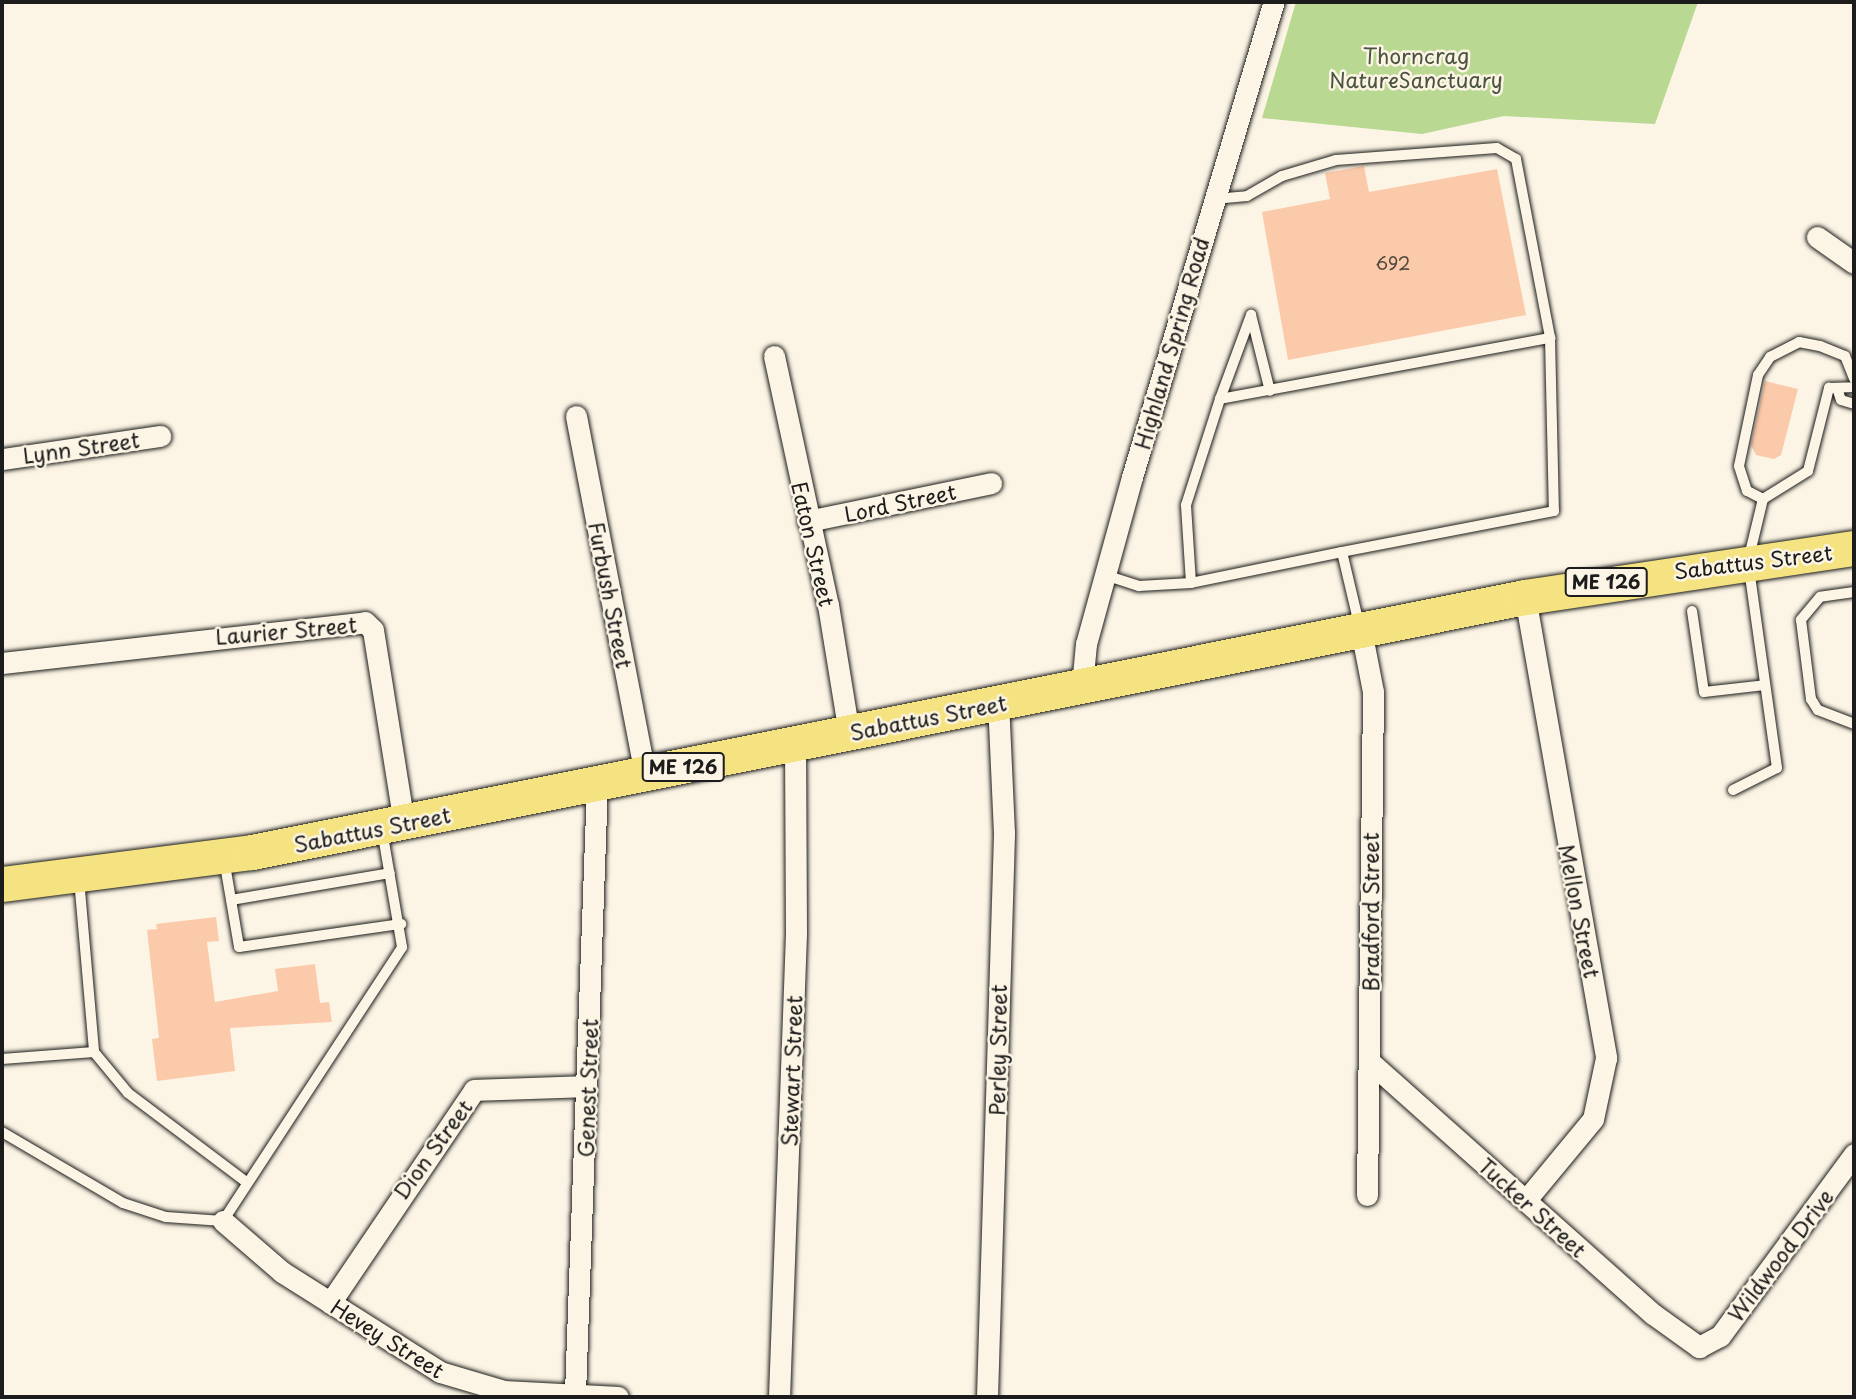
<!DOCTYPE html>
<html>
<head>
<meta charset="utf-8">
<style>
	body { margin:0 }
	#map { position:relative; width:1856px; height:1399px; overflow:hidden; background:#fcf5e5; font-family:"Playpen Sans",sans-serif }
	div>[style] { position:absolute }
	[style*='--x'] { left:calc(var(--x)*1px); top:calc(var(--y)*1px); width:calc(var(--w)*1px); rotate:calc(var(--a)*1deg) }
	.green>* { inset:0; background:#b9d891 }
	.building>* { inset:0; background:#fbcaaa }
	.roads { filter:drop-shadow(0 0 2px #1c1c1c) drop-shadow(0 0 2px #1c1c1c) }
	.lane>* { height:10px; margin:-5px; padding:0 5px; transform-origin:5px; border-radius:5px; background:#fcf5e5 }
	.street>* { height:21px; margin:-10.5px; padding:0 10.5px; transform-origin:10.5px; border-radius:10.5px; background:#fcf5e5 }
	.primary>* { height:35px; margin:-17.5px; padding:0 17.5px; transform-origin:17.5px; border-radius:17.5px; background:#f5e382 }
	span { translate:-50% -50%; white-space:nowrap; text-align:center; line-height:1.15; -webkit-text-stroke:5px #fcf5e5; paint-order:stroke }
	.number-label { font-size:18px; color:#544840 }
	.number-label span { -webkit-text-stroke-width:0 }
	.shield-label span { padding:2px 5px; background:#fcf5e5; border:2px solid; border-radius:5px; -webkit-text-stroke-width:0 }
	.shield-label { font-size:19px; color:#1c1c1c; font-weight:700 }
	.park-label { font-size:21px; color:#4b543f }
	.street-label { font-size:21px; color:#1c1c1c }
	.frame { position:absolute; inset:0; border:4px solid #1c1c1c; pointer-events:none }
</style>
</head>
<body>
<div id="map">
	<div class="green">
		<i style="clip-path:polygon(1296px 2px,1698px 2px,1655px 124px,1504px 116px,1422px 134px,1262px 118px)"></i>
	</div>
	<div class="building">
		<i style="clip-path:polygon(1364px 166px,1369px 192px,1497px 169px,1526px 315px,1288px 360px,1262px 212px,1330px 199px,1325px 173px)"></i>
		<i style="clip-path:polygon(1765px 381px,1798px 389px,1781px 455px,1774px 459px,1756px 455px,1751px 445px)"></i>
		<i style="clip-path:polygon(216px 917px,219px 941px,207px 942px,215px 1002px,278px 991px,275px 969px,315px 964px,320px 1003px,329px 1002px,332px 1022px,230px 1028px,235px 1071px,157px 1081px,152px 1039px,159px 1038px,147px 930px,157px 929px,156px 924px)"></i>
	</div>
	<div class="roads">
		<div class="lane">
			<i style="--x:1214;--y:199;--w:33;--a:-5"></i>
			<i style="--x:1247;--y:196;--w:40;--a:-29.7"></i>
			<i style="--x:1282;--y:176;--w:56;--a:-16.5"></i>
			<i style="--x:1336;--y:160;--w:161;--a:-4.3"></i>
			<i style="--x:1497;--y:148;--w:22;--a:30"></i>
			<i style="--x:1516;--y:159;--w:182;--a:79.2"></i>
			<i style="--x:1838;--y:391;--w:9;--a:72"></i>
			<i style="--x:1841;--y:400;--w:14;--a:17"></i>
			<i style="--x:1220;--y:399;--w:90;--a:-69.7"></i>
			<i style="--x:1251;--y:315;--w:78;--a:76"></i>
			<i style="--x:1763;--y:499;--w:18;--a:-153"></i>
			<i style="--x:1747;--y:491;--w:26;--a:-108"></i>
			<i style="--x:1739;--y:466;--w:93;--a:-78.2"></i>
			<i style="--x:1758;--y:375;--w:22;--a:-56"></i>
			<i style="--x:1770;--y:357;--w:33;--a:-27"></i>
			<i style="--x:1799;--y:342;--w:21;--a:11"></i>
			<i style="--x:1820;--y:346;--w:27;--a:22"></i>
			<i style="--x:1845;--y:356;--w:24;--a:68"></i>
			<i style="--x:1342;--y:552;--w:154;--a:168.4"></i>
			<i style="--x:1191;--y:583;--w:78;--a:-93.7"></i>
			<i style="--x:1186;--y:505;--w:111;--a:-72.2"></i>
			<i style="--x:1220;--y:399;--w:336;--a:-10.5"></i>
			<i style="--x:1550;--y:338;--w:173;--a:88.7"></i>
			<i style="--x:1554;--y:511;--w:216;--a:169.1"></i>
			<i style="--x:1342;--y:552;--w:74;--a:76.7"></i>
			<i style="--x:1105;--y:575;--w:36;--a:18"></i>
			<i style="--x:1139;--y:586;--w:52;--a:-3.3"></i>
			<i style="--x:1854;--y:592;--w:34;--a:172"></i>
			<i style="--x:1820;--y:597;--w:30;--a:130"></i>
			<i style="--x:1801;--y:620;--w:80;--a:82.8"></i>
			<i style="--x:1811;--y:699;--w:13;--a:58"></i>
			<i style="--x:1818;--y:710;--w:39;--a:21"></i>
			<i style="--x:1692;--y:611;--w:82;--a:81.6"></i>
			<i style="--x:1704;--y:692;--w:61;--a:-6.5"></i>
			<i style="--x:1733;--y:790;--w:49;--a:-26.6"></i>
			<i style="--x:1777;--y:768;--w:209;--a:-98"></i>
			<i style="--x:1748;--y:561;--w:64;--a:-76.4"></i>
			<i style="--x:1763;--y:499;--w:53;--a:-31.9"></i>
			<i style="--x:1808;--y:471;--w:86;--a:-75.8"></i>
			<i style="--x:1829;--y:388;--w:25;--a:-2"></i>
			<i style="--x:224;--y:859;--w:89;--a:80.3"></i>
			<i style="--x:239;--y:947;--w:164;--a:-8.1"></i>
			<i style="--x:79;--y:879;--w:174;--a:85"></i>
			<i style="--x:94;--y:1052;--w:53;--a:50.3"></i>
			<i style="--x:128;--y:1093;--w:148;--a:37"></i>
			<i style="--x:231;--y:900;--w:161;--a:-9.6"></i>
			<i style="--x:2;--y:1059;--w:92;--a:-4.4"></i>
			<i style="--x:2;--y:1132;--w:140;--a:30.4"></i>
			<i style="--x:123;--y:1203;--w:45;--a:18"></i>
			<i style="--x:166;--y:1217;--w:57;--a:4"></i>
			<i style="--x:223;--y:1221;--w:327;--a:-56.8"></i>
			<i style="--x:402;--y:947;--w:119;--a:-99.7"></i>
		</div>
		<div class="street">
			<i style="--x:1817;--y:237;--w:45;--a:35.1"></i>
			<i style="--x:774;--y:356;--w:255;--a:77.8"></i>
			<i style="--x:828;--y:605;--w:130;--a:80.7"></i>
			<i style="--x:576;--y:416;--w:365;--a:79.1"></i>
			<i style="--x:2;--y:459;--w:160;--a:-8.3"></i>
			<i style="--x:808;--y:521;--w:187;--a:-11.7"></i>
			<i style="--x:1525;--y:597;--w:468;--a:80"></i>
			<i style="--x:1606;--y:1058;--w:62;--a:102"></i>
			<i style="--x:1593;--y:1119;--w:105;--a:129.6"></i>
			<i style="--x:1361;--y:630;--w:63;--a:79"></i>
			<i style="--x:1373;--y:692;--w:503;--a:90.68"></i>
			<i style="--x:2;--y:663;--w:365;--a:-6.4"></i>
			<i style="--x:365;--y:622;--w:11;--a:45"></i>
			<i style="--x:373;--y:630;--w:195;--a:80.9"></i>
			<i style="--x:1082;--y:686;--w:42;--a:-84.6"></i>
			<i style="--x:1086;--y:644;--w:173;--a:-74.6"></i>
			<i style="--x:1132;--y:477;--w:496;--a:-73.4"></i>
			<i style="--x:1370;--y:1062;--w:379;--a:41.7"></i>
			<i style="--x:1653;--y:1314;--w:57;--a:35.7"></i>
			<i style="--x:1699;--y:1347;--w:24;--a:-28"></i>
			<i style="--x:1720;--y:1336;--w:226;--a:-53.6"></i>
			<i style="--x:223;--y:1221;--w:78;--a:40.8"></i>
			<i style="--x:282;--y:1272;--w:187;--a:32.3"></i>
			<i style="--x:440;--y:1372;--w:67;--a:16.5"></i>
			<i style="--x:504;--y:1391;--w:114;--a:3"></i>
			<i style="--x:330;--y:1303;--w:257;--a:-55.9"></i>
			<i style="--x:474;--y:1090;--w:112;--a:-2"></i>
			<i style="--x:575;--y:1393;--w:609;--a:-87.93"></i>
			<i style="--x:779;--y:1397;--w:464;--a:-87.9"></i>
			<i style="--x:796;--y:933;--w:189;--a:-90.3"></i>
			<i style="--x:987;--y:1397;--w:564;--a:-88.27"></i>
			<i style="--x:1004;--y:833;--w:130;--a:-92.6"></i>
		</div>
		<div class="primary">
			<i style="--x:2;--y:884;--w:252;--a:-7.3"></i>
			<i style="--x:252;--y:852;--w:1298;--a:-11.33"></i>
			<i style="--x:1525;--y:597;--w:333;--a:-8.5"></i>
		</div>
	</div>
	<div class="number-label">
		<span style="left:1393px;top:263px">692</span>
	</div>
	<div class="shield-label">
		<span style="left:1606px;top:582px">ME 126</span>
		<span style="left:683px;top:767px">ME 126</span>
	</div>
	<div class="park-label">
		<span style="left:1416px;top:67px">Thorncrag<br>NatureSanctuary</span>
	</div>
	<div class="street-label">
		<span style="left:1171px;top:343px;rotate:-74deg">Highland Spring Road</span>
		<span style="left:81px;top:447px;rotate:-8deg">Lynn Street</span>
		<span style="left:900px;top:502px;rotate:-12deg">Lord Street</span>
		<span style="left:814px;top:544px;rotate:77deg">Eaton Street</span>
		<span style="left:1753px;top:561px;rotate:-7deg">Sabattus Street</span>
		<span style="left:611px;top:595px;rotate:79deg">Furbush Street</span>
		<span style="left:286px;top:630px;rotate:-5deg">Laurier Street</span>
		<span style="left:928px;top:717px;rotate:-11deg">Sabattus Street</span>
		<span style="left:372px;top:829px;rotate:-11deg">Sabattus Street</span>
		<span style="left:1580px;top:911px;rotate:79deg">Mellon Street</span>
		<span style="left:1370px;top:912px;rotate:-90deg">Bradford Street</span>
		<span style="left:997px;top:1050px;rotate:-89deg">Perley Street</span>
		<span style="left:791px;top:1071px;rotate:-88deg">Stewart Street</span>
		<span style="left:587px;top:1088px;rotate:-88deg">Genest Street</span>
		<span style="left:432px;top:1149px;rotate:-54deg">Dion Street</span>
		<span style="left:1533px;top:1207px;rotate:42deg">Tucker Street</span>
		<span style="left:1780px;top:1255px;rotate:-53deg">Wildwood Drive</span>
		<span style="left:388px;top:1338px;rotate:32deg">Hevey Street</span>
	</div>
	<div class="frame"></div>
</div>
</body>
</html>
